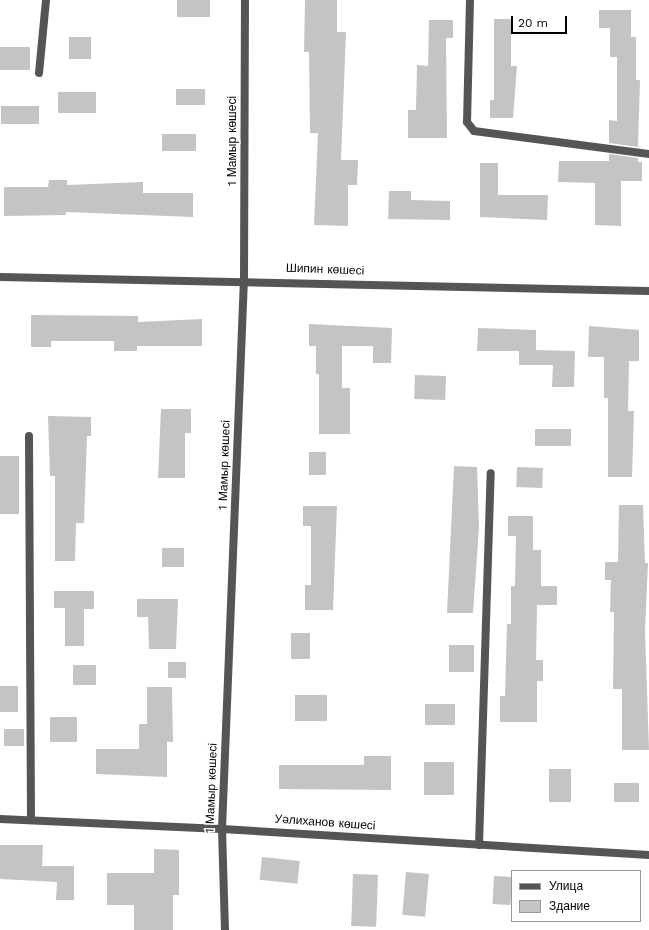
<!DOCTYPE html>
<html>
<head>
<meta charset="utf-8">
<style>
	body { margin:0 }
	#map { position:relative; width:649px; height:930px; overflow:hidden; background:#fff; font-family:"Work Sans",sans-serif }
	div>[style] { position:absolute }
	[style*='--x'] { left:calc(var(--x)*1px); top:calc(var(--y)*1px); width:calc(var(--w)*1px); rotate:calc(var(--a)*1deg) }
	.building>* { inset:0; background:#c4c4c4; transform-origin:0 0 }
	.service>* { height:8px; margin:-4px; padding:0 4px; transform-origin:4px; border-radius:4px; background:#555 }
	.minor>* { height:8px; margin:-4px; padding:0 4px; transform-origin:4px; border-radius:4px; background:#555 }
	span { translate:-50% -50%; white-space:nowrap; text-align:center; line-height:1.15; -webkit-text-stroke:3px #fff; paint-order:stroke }
	.street-label { font-size:12px; color:#000 }
	.legend { position:absolute; left:511px; top:870px; width:130px; height:52px; box-sizing:border-box; background:#fff; border:1px solid #999; margin:0; padding:5px 7px; list-style:none; font-size:12px; color:#000 }
	.legend li { display:flex; align-items:center; gap:8px; height:20px }
	.legend b { width:20px; border:1px solid #999 }
	.scale { position:absolute; left:511px; top:16px; width:56px; height:18px; box-sizing:border-box; border:2px solid #000; border-top:0; padding-left:5px; font-size:12px; line-height:14px; white-space:nowrap; color:#000; -webkit-text-stroke:3px #fff; paint-order:stroke }
</style>
</head>
<body>
<div id="map">
	<div class="building">
		<i style="left:177px;top:0;width:33px;height:17px"></i>
		<i style="clip-path:polygon(305px 0,337px 0,337px 32px,346px 32px,341px 160px,358px 160px,357px 185px,348px 185px,348px 226px,314px 225px,318px 133px,310px 133px,309px 52px,304px 52px)"></i>
		<i style="clip-path:polygon(599px 10px,631px 10px,631px 37px,636px 37px,636px 80px,640px 80px,638px 147px,609px 143px,609px 120px,617px 121px,617px 57px,610px 57px,610px 28px,599px 28px)"></i>
		<i style="clip-path:polygon(494px 19px,511px 19px,511px 66px,517px 66px,513px 118px,490px 118px,490px 100px,494px 100px)"></i>
		<i style="clip-path:polygon(429px 20px,453px 20px,453px 38px,446px 38px,447px 138px,408px 138px,408px 110px,416px 110px,417px 65px,428px 66px)"></i>
		<i style="left:69px;top:37px;width:22px;height:22px"></i>
		<i style="left:0;top:47px;width:30px;height:23px"></i>
		<i style="left:176px;top:89px;width:29px;height:16px"></i>
		<i style="left:58px;top:92px;width:38px;height:21px"></i>
		<i style="left:1px;top:106px;width:38px;height:18px"></i>
		<i style="left:162px;top:134px;width:34px;height:17px"></i>
		<i style="clip-path:polygon(609px 154px,638px 158px,638px 162px,642px 162px,642px 181px,621px 181px,621px 226px,595px 225px,595px 183px,558px 182px,559px 161px,609px 161px)"></i>
		<i style="clip-path:polygon(480px 163px,498px 163px,498px 195px,548px 195px,547px 220px,480px 217px)"></i>
		<i style="clip-path:polygon(49px 180px,67px 180px,67px 185px,143px 182px,143px 193px,193px 193px,193px 217px,66px 212px,66px 215px,4px 216px,4px 187px,48px 187px)"></i>
		<i style="clip-path:polygon(389px 191px,411px 191px,411px 200px,450px 201px,450px 220px,388px 219px)"></i>
		<i style="clip-path:polygon(31px 315px,138px 316px,138px 322px,202px 319px,202px 346px,137px 346px,137px 351px,114px 351px,114px 341px,51px 341px,51px 347px,31px 347px)"></i>
		<i style="clip-path:polygon(309px 324px,392px 328px,391px 363px,373px 363px,373px 346px,342px 346px,342px 388px,350px 388px,350px 434px,319px 434px,319px 374px,316px 374px,316px 346px,309px 346px)"></i>
		<i style="clip-path:polygon(589px 326px,639px 330px,639px 361px,629px 361px,628px 411px,634px 411px,632px 477px,608px 477px,608px 398px,604px 398px,604px 357px,588px 357px)"></i>
		<i style="clip-path:polygon(478px 328px,536px 330px,536px 350px,575px 351px,574px 387px,552px 387px,553px 365px,519px 365px,519px 351px,477px 351px)"></i>
		<i style="left:415px;top:375px;width:31px;height:24px;rotate:2deg"></i>
		<i style="clip-path:polygon(161px 409px,191px 409px,191px 433px,185px 433px,185px 478px,158px 478px)"></i>
		<i style="clip-path:polygon(48px 416px,91px 417px,91px 436px,87px 436px,84px 523px,76px 523px,75px 561px,55px 561px,55px 476px,50px 476px)"></i>
		<i style="left:535px;top:429px;width:36px;height:17px"></i>
		<i style="left:309px;top:452px;width:17px;height:23px"></i>
		<i style="left:0;top:456px;width:19px;height:58px"></i>
		<i style="clip-path:polygon(454px 466px,477px 467px,479px 527px,473px 613px,447px 613px)"></i>
		<i style="left:517px;top:467px;width:26px;height:20px;rotate:2deg"></i>
		<i style="clip-path:polygon(619px 505px,643px 505px,645px 563px,648px 563px,645px 630px,649px 750px,622px 750px,622px 689px,613px 689px,614px 612px,610px 612px,611px 580px,605px 580px,605px 562px,618px 562px)"></i>
		<i style="clip-path:polygon(303px 506px,337px 506px,333px 610px,305px 610px,305px 585px,311px 585px,311px 526px,303px 526px)"></i>
		<i style="clip-path:polygon(508px 516px,533px 516px,533px 550px,541px 550px,541px 586px,557px 586px,557px 605px,537px 605px,536px 660px,543px 660px,543px 681px,537px 681px,537px 722px,500px 722px,500px 696px,505px 696px,507px 624px,511px 624px,511px 586px,515px 586px,516px 536px,508px 536px)"></i>
		<i style="left:162px;top:548px;width:22px;height:19px"></i>
		<i style="clip-path:polygon(54px 591px,94px 591px,94px 609px,84px 609px,84px 646px,65px 646px,65px 608px,54px 608px)"></i>
		<i style="clip-path:polygon(137px 599px,178px 599px,176px 649px,149px 649px,148px 617px,137px 617px)"></i>
		<i style="left:291px;top:633px;width:19px;height:26px"></i>
		<i style="left:449px;top:645px;width:25px;height:27px"></i>
		<i style="left:168px;top:662px;width:18px;height:16px"></i>
		<i style="left:73px;top:665px;width:23px;height:20px"></i>
		<i style="left:0;top:686px;width:18px;height:26px"></i>
		<i style="clip-path:polygon(147px 687px,172px 687px,173px 742px,167px 742px,167px 777px,96px 774px,96px 749px,139px 749px,139px 724px,147px 724px)"></i>
		<i style="left:295px;top:695px;width:32px;height:26px"></i>
		<i style="left:425px;top:704px;width:30px;height:21px"></i>
		<i style="left:50px;top:717px;width:27px;height:25px"></i>
		<i style="left:4px;top:729px;width:20px;height:17px"></i>
		<i style="clip-path:polygon(364px 756px,391px 756px,391px 790px,279px 789px,279px 765px,364px 765px)"></i>
		<i style="left:424px;top:762px;width:30px;height:33px"></i>
		<i style="left:549px;top:769px;width:22px;height:33px"></i>
		<i style="left:614px;top:783px;width:25px;height:19px"></i>
		<i style="clip-path:polygon(0 845px,43px 845px,42px 866px,74px 866px,74px 900px,56px 900px,57px 882px,0 879px)"></i>
		<i style="clip-path:polygon(154px 849px,179px 850px,179px 895px,173px 895px,173px 930px,134px 930px,134px 905px,107px 905px,107px 873px,154px 873px)"></i>
		<i style="left:262px;top:857px;width:38px;height:23px;rotate:6deg"></i>
		<i style="left:406px;top:872px;width:23px;height:43px;rotate:5deg"></i>
		<i style="left:353px;top:874px;width:25px;height:52px;rotate:2deg"></i>
		<i style="left:494px;top:876px;width:18px;height:28px;rotate:3deg"></i>
	</div>
	<div class="service">
		<i style="--x:470;--y:0;--w:122;--a:91.4"></i>
		<i style="--x:467;--y:122;--w:11;--a:52"></i>
		<i style="--x:474;--y:131;--w:177;--a:7.5"></i>
		<i style="--x:29;--y:436;--w:384;--a:89.7"></i>
		<i style="--x:479;--y:845;--w:372;--a:-88.2"></i>
	</div>
	<div class="minor">
		<i style="--x:39;--y:73;--w:73;--a:-84.5"></i>
		<i style="--x:0;--y:277;--w:649;--a:1.24"></i>
		<i style="--x:0;--y:819;--w:222;--a:2.6"></i>
		<i style="--x:222;--y:829;--w:428;--a:3.5"></i>
		<i style="--x:225;--y:930;--w:101;--a:-91.7"></i>
		<i style="--x:222;--y:829;--w:549;--a:-87.71"></i>
		<i style="--x:244;--y:280;--w:280;--a:-89.8"></i>
	</div>
	<div class="street-label">
		<span style="left:233px;top:141px;rotate:-90deg">1 Мамыр көшесі</span>
		<span style="left:325px;top:270px;rotate:2deg">Шипин көшесі</span>
		<span style="left:225px;top:465px;rotate:-88deg">1 Мамыр көшесі</span>
		<span style="left:212px;top:788px;rotate:-88deg">1 Мамыр көшесі</span>
		<span style="left:325px;top:823px;rotate:4deg">Уәлиханов көшесі</span>
	</div>
	<ul class="legend">
	<li><b style="height:5px;background:#555"></b>Улица</li>
	<li><b style="height:11px;background:#c4c4c4"></b>Здание</li>
	</ul>
	<div class="scale">20 m</div>
</div>
</body>
</html>
